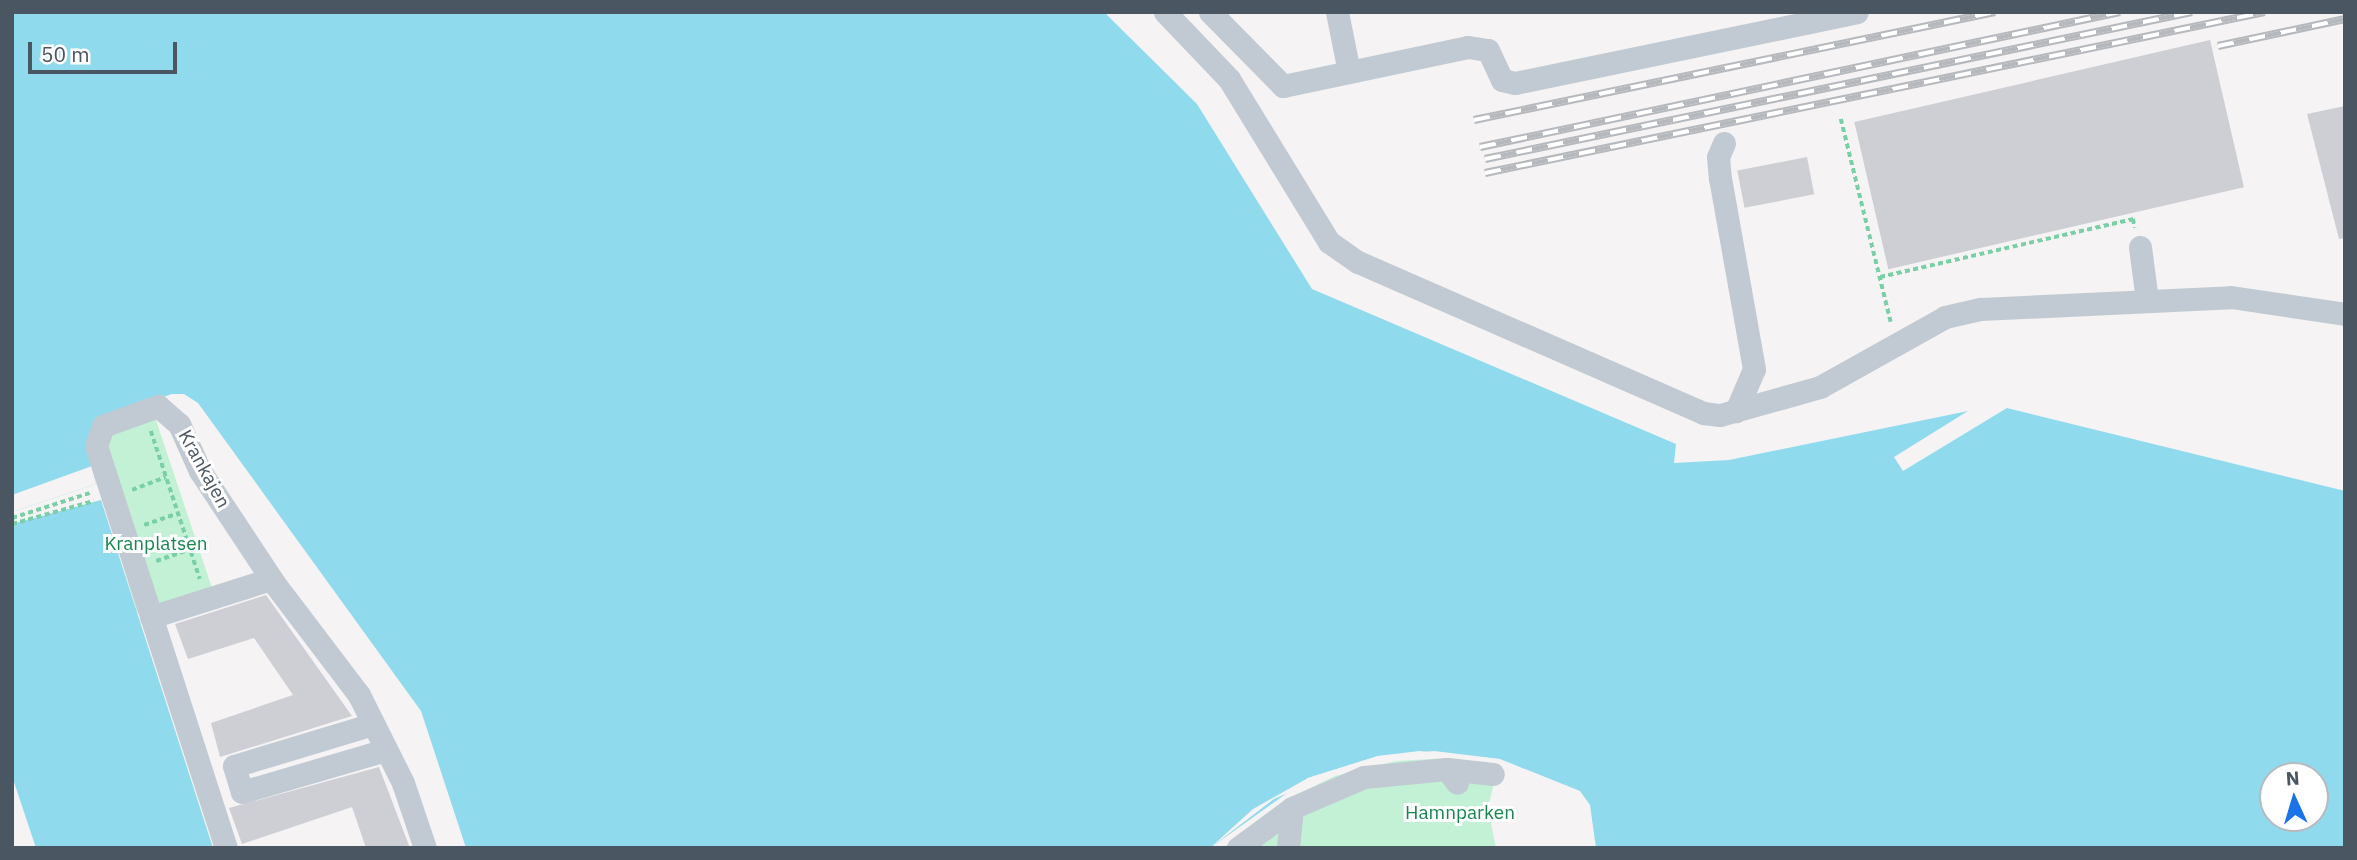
<!DOCTYPE html>
<html>
<head>
<meta charset="utf-8">
<style>
	body { margin:0 }
	#map { position:relative; width:2357px; height:860px; overflow:hidden; background:#f5f3f3; font-family:"IBM Plex Sans",sans-serif }
	div>[style] { position:absolute }
	[style*='--x'] { left:calc(var(--x)*1px); top:calc(var(--y)*1px); width:calc(var(--w)*1px); rotate:calc(var(--a)*1deg) }
	.green>* { inset:0; background:#c3f1d5 }
	.water>* { inset:0; background:#90daee }
	.pier>* { inset:0; background:#f5f3f3 }
	.building>* { inset:0; background:#cdcfd5; transform-origin:0 0 }
	.path>* { height:3.5px; margin-top:-1.75px; transform-origin:0; background:repeating-linear-gradient(90deg,#7ad0a6 0 5px,transparent 0 8.5px) }
	.minor>* { height:23px; margin:-11.5px; padding:0 11.5px; transform-origin:11.5px; border-radius:11.5px; background:#c1cad2 }
	.rail>* { height:8px; margin-top:-4px; transform-origin:0; background:repeating-linear-gradient(90deg,#fff 0 16px,#b5b8bd 0 32px); box-sizing:border-box; border-block:2px solid #b5b8bd }
	span { translate:-50% -50%; white-space:nowrap; text-align:center; line-height:1.15; -webkit-text-stroke:6px #fff; paint-order:stroke }
	.street-label { font-size:19px; color:#4a5661 }
	.park-label { font-size:19px; color:#17864f }
	.frame { position:absolute; inset:0; border:14px solid #4a5661; pointer-events:none }
	.north { position:absolute; left:2259px; top:762px; width:70px; height:70px; box-sizing:border-box; background:#fff; border:2px solid #b7bbc0; border-radius:50%; rotate:356deg; font-size:19px; font-weight:700; line-height:28px; text-align:center; color:#4a5661 }
	.north::after { content:''; display:block; margin:auto; width:24px; height:32px; background:#1a73e8; clip-path:polygon(50% 0,100% 100%,50% 72%,0 100%) }
	.scale { position:absolute; left:28px; top:42px; width:149px; height:32px; box-sizing:border-box; border:4px solid #4a5661; border-top:0; padding-left:9px; font-size:21px; line-height:24px; white-space:nowrap; color:#4a5661; -webkit-text-stroke:5px #fff; paint-order:stroke }
</style>
</head>
<body>
<div id="map">
	<div class="green">
		<i style="clip-path:polygon(150px 402px,212px 588px,137px 613px,89px 449px)"></i>
		<i style="clip-path:polygon(1449px 758px,1498px 765px,1488px 808px,1496px 848px,1223px 848px,1285px 800px,1335px 776px,1396px 761px)"></i>
	</div>
	<div class="water">
		<i style="clip-path:polygon(evenodd,12px 12px,1104px 12px,1197px 104px,1312px 289px,1676px 444px,1674px 463px,1729px 460px,1968px 411px,1894px 457px,1903px 471px,2007px 408px,2345px 491px,2345px 848px,1596px 848px,1590px 805px,1580px 791px,1500px 759px,1434px 751px,1378px 756px,1308px 778px,1210px 848px,466px 848px,421px 711px,198px 403px,184px 394px,172px 394px,101px 419px,89px 449px,96px 484px,12px 512px,12px 12px,2273px 776px,2315px 776px,2315px 818px,2273px 818px,2273px 776px)"></i>
		<i style="clip-path:polygon(101px 500px,141px 625px,213px 848px,36px 848px,12px 776px,12px 524px)"></i>
	</div>
	<div class="pier">
		<i style="clip-path:polygon(92px 466px,96px 484px,12px 512px,12px 495px)"></i>
		<i style="clip-path:polygon(1419px 751px,1500px 759px,1419px 755px,1347px 767px,1274px 799px,1210px 848px,1253px 809px,1308px 778px,1378px 756px)"></i>
	</div>
	<div class="building">
		<i style="left:2210px;top:40px;width:151px;height:365px;rotate:77deg"></i>
		<i style="clip-path:polygon(2345px 106px,2345px 238px,2339px 239px,2307px 114px)"></i>
		<i style="left:1807px;top:157px;width:38px;height:71px;rotate:79deg"></i>
		<i style="clip-path:polygon(266px 595px,352px 716px,220px 757px,211px 723px,293px 695px,254px 638px,188px 659px,175px 624px)"></i>
		<i style="clip-path:polygon(379px 767px,410px 848px,366px 848px,352px 807px,242px 844px,229px 808px)"></i>
	</div>
	<div class="path">
		<i style="--x:1841;--y:119;--w:209;--a:76.2"></i>
		<i style="--x:1880;--y:277;--w:260;--a:-12.9"></i>
		<i style="--x:2133;--y:219;--w:9;--a:77"></i>
		<i style="--x:151;--y:431;--w:156;--a:71.7"></i>
		<i style="--x:132;--y:490;--w:36;--a:-21"></i>
		<i style="--x:12;--y:518;--w:82;--a:-17.8"></i>
		<i style="--x:12;--y:524;--w:85;--a:-15.7"></i>
		<i style="--x:144;--y:525;--w:36;--a:-19"></i>
		<i style="--x:156;--y:561;--w:36;--a:-19"></i>
		<i style="--x:36;--y:847;--w:1;--a:90"></i>
	</div>
	<div class="minor">
		<i style="--x:1165;--y:12;--w:93;--a:46.3"></i>
		<i style="--x:1229;--y:79;--w:191;--a:58.5"></i>
		<i style="--x:1329;--y:242;--w:35;--a:35"></i>
		<i style="--x:1358;--y:262;--w:377;--a:23.6"></i>
		<i style="--x:1703;--y:413;--w:17;--a:7"></i>
		<i style="--x:1720;--y:415;--w:104;--a:-15.6"></i>
		<i style="--x:1820;--y:387;--w:143;--a:-29.2"></i>
		<i style="--x:1945;--y:317;--w:37;--a:-13"></i>
		<i style="--x:1981;--y:309;--w:250;--a:-2.7"></i>
		<i style="--x:2231;--y:297;--w:115;--a:8.5"></i>
		<i style="--x:1210;--y:12;--w:104;--a:45.4"></i>
		<i style="--x:1283;--y:86;--w:189;--a:-11.9"></i>
		<i style="--x:1468;--y:47;--w:20;--a:9"></i>
		<i style="--x:1488;--y:50;--w:33;--a:65"></i>
		<i style="--x:1502;--y:80;--w:13;--a:13"></i>
		<i style="--x:1515;--y:83;--w:349;--a:-11.7"></i>
		<i style="--x:1337;--y:12;--w:61;--a:78.7"></i>
		<i style="--x:1724;--y:143;--w:15;--a:113"></i>
		<i style="--x:1718;--y:157;--w:21;--a:85"></i>
		<i style="--x:1720;--y:178;--w:194;--a:79.9"></i>
		<i style="--x:1754;--y:369;--w:46;--a:113.2"></i>
		<i style="--x:2140;--y:247;--w:53;--a:82.5"></i>
		<i style="--x:151;--y:617;--w:126;--a:-17.6"></i>
		<i style="--x:373;--y:724;--w:145;--a:163.2"></i>
		<i style="--x:234;--y:766;--w:27;--a:73"></i>
		<i style="--x:242;--y:792;--w:150;--a:-16.3"></i>
		<i style="--x:1447;--y:769;--w:46;--a:6.2"></i>
		<i style="--x:226;--y:848;--w:422;--a:-107.9"></i>
		<i style="--x:96;--y:446;--w:21;--a:-71"></i>
		<i style="--x:103;--y:426;--w:59;--a:-20"></i>
		<i style="--x:158;--y:406;--w:28;--a:41"></i>
		<i style="--x:179;--y:424;--w:51;--a:65.9"></i>
		<i style="--x:200;--y:471;--w:134;--a:56.5"></i>
		<i style="--x:274;--y:583;--w:141;--a:52.8"></i>
		<i style="--x:359;--y:695;--w:98;--a:63.4"></i>
		<i style="--x:403;--y:783;--w:69;--a:71.3"></i>
		<i style="--x:1238;--y:848;--w:67;--a:-36.5"></i>
		<i style="--x:1292;--y:808;--w:78;--a:-23.3"></i>
		<i style="--x:1364;--y:777;--w:83;--a:-5.5"></i>
		<i style="--x:1447;--y:769;--w:17;--a:54"></i>
		<i style="--x:1288;--y:848;--w:40;--a:-84.3"></i>
	</div>
	<div class="rail">
		<i style="--x:2218;--y:46;--w:130;--a:-12"></i>
		<i style="--x:1474;--y:120;--w:532;--a:-11.71"></i>
		<i style="--x:1480;--y:147;--w:654;--a:-11.91"></i>
		<i style="--x:1485;--y:159;--w:722;--a:-11.75"></i>
		<i style="--x:1485;--y:173;--w:796;--a:-11.66"></i>
	</div>
	<div class="street-label">
		<span style="left:204px;top:469px;rotate:61deg">Krankajen</span>
	</div>
	<div class="park-label">
		<span style="left:156px;top:544px">Kranplatsen</span>
		<span style="left:1460px;top:813px">Hamnparken</span>
	</div>
	<div class="frame"></div>
	<div class="north">N</div>
	<div class="scale">50 m</div>
</div>
</body>
</html>
